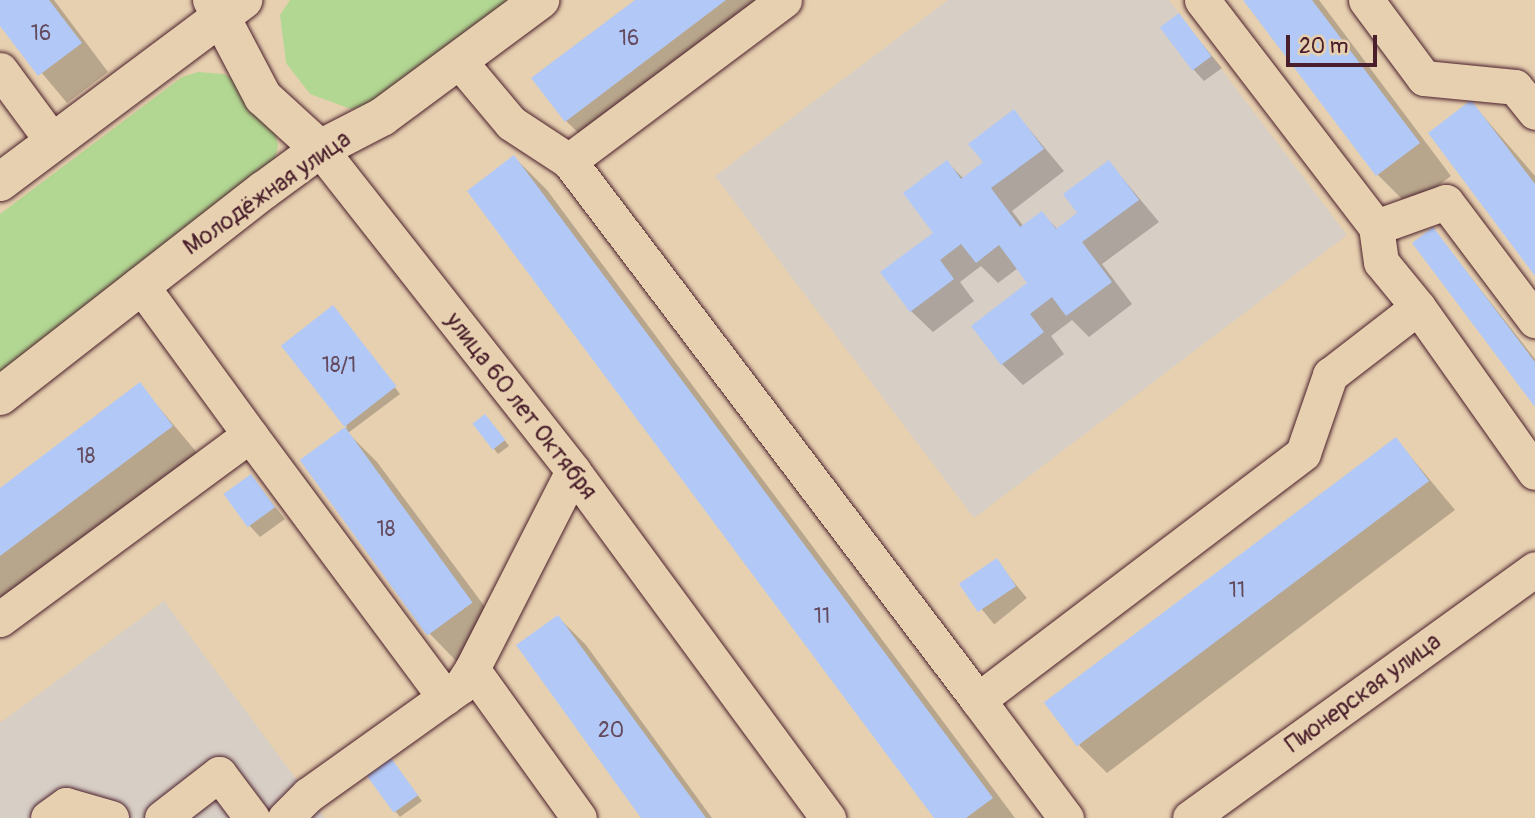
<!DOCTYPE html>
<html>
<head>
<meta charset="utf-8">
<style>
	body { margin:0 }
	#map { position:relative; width:1535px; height:818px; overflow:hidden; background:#e7d0b0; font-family:Pangolin,sans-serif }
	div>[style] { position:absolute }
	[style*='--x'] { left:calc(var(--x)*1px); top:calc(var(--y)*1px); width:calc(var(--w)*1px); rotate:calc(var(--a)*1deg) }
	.built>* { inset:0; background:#d7cec5 }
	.green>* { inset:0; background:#b2d792 }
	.shadow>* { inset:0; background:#0003; transform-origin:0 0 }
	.building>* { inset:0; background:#b2c9f7; transform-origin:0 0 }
	.roads { filter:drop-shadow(0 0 2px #4a1f2b) drop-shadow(0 0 2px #4a1f2b) }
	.minor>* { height:35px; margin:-17.5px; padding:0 17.5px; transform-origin:17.5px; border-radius:17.5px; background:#e7d0b0 }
	.major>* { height:38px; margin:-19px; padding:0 19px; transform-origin:19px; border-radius:19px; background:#e7d0b0 }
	span { translate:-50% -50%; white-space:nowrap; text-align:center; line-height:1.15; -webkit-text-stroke:5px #e7d0b0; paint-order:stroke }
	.number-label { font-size:21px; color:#644a5e }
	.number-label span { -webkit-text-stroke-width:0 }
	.street-label { font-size:24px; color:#4a1f2b }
	.scale { position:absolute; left:1286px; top:35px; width:91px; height:32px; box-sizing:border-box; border:4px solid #4a1f2b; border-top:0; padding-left:9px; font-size:21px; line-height:24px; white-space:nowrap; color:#4a1f2b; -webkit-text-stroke:5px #e7d0b0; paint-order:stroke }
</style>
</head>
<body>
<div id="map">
	<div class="built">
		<i style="clip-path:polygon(948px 0,1169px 0,1347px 235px,974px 518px,715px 176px)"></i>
		<i style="clip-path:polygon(164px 601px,325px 818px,0 818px,0 723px)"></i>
	</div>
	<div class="green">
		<i style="clip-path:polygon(290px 0,513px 0,373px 105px,351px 109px,310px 94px,286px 63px,280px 15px)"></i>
		<i style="clip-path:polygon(198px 72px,224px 74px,246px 87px,274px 125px,278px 146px,273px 169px,0 379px,0 214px,182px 77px)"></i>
	</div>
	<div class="shadow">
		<i style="clip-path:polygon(0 0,54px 0,108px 72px,67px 103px,0 23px)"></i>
		<i style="clip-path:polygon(638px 0,802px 0,599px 153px,566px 121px)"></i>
		<i style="clip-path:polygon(1246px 0,1319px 0,1451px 176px,1410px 207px,1377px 174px)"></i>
		<i style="clip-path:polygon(1179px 16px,1222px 68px,1204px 81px,1193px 69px)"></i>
		<i style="clip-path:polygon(1471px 102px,1535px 176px,1535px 273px)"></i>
		<i style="clip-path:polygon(1014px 111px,1064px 171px,1012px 211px,1024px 227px,1042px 213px,1058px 230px,1080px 213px,1109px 162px,1159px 222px,1102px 264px,1132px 304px,1089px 337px,1072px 320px,1051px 336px,1064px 354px,1023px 385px,1002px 364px,1030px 284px,1018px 268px,998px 283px,981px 266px,960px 282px,974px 301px,933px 332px,911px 311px,935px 233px,947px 162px,964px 179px,985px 163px)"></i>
		<i style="clip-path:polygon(514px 157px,547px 190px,1015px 818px,936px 818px)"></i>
		<i style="clip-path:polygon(1433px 229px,1535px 359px,1535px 404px)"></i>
		<i style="clip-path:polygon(338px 313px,400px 394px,348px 433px,377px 462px,506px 635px,462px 667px,430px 634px,301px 460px,347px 427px,283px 345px)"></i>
		<i style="clip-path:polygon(140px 385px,199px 455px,0 605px,0 490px)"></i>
		<i style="clip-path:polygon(490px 421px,509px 446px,498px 454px,474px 424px)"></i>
		<i style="clip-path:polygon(1396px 439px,1455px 510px,1107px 773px,1079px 745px)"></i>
		<i style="clip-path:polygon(251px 477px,285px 519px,260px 537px,249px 525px)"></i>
		<i style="left:996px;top:560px;width:49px;height:42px;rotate:51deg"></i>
		<i style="clip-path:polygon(558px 617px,586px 645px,712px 818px,644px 818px)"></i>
		<i style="clip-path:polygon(391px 760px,422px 801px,400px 817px,395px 811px)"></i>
	</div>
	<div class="building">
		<i style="clip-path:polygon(0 0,49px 0,82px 43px,38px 76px,0 26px)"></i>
		<i style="clip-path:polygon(635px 0,726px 0,565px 122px,531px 78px)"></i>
		<i style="clip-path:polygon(1243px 0,1312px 0,1420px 143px,1376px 176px)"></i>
		<i style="left:1179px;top:13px;width:54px;height:24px;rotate:53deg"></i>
		<i style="clip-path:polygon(1471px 100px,1535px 184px,1535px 276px,1428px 133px)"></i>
		<i style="clip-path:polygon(1014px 109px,1044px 149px,991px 188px,1020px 227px,1042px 211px,1056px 229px,1077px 213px,1063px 194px,1109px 160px,1139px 200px,1082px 242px,1112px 282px,1066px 316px,1052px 297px,1030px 314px,1044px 332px,1001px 365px,971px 326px,1027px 283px,999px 245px,976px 263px,961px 244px,940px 260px,954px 279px,910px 312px,880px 272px,933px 233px,903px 193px,947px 160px,961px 179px,983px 162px,968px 144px)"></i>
		<i style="clip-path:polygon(514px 155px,993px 798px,966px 818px,934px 818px,467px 191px)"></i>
		<i style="clip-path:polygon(1433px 227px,1535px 362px,1535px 407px,1412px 243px)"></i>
		<i style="left:333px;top:305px;width:103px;height:66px;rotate:52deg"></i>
		<i style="clip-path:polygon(140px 382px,173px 426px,0 556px,0 488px)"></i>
		<i style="left:485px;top:414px;width:33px;height:16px;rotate:52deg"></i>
		<i style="left:345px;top:427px;width:217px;height:56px;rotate:54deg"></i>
		<i style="left:1396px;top:437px;width:55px;height:441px;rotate:53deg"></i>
		<i style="left:251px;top:474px;width:41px;height:34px;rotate:54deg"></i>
		<i style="left:997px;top:558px;width:34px;height:46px;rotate:56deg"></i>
		<i style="clip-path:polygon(558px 615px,706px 818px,641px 818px,516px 645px)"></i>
		<i style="left:391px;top:758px;width:46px;height:30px;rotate:54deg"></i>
	</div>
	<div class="roads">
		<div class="minor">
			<i style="--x:784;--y:0;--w:269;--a:143.2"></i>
			<i style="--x:569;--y:161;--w:677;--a:52.81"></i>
			<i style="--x:978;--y:700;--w:408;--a:-37.2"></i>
			<i style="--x:1303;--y:453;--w:83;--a:-70.9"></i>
			<i style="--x:1330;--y:375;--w:111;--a:-37.7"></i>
			<i style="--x:1418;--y:307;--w:202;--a:54.7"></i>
			<i style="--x:1202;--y:0;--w:286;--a:52.5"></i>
			<i style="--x:1366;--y:0;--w:97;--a:53.4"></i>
			<i style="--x:1424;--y:78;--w:91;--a:5.6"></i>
			<i style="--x:1515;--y:87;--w:32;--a:51"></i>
			<i style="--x:459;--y:61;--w:81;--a:50"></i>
			<i style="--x:511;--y:123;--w:69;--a:33.2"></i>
			<i style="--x:0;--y:70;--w:89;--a:53.6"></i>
			<i style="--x:320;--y:149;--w:410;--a:51.8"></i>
			<i style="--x:573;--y:471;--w:431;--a:53.7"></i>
			<i style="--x:140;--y:284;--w:187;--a:53.9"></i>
			<i style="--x:1418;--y:307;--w:58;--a:-129.4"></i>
			<i style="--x:1381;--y:262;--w:35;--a:-98"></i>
			<i style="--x:1376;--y:227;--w:74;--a:-19.7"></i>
			<i style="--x:1446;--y:202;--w:148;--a:53"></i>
			<i style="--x:0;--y:619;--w:310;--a:-36.4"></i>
			<i style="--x:250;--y:435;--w:327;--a:53.4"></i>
			<i style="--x:472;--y:669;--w:222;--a:-63"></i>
			<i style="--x:978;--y:700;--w:147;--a:53.3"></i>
			<i style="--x:48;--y:818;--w:22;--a:-36"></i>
			<i style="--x:66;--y:805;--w:47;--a:16.1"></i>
			<i style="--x:162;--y:818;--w:72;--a:-37.7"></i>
			<i style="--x:219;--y:774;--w:55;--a:53.1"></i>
			<i style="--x:285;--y:818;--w:33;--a:-45"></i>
			<i style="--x:308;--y:795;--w:188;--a:-35.5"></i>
			<i style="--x:461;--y:686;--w:20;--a:-57"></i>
			<i style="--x:472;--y:669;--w:183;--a:54.3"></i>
			<i style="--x:1190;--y:818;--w:425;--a:-35.8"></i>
		</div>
		<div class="major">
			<i style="--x:212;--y:0;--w:110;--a:62.3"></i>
			<i style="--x:263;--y:97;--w:77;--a:42.4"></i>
			<i style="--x:0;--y:182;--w:304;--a:-36.8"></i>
			<i style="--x:0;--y:396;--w:335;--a:-38"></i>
			<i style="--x:264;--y:190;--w:69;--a:-36.2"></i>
			<i style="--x:320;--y:149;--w:70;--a:-27.3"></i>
			<i style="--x:382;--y:117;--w:197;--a:-36.5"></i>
		</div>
	</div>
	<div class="number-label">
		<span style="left:41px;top:34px">16</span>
		<span style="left:629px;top:39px">16</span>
		<span style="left:339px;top:366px">18/1</span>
		<span style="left:86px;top:457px">18</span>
		<span style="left:386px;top:530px">18</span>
		<span style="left:1237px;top:591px">11</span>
		<span style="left:822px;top:617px">11</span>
		<span style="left:611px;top:731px">20</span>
	</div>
	<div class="street-label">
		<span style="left:267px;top:193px;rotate:-35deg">Молодёжная улица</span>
		<span style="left:521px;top:406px;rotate:52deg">улица 60 лет Октября</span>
		<span style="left:1363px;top:693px;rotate:-36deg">Пионерская улица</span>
	</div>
	<div class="scale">20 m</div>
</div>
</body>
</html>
